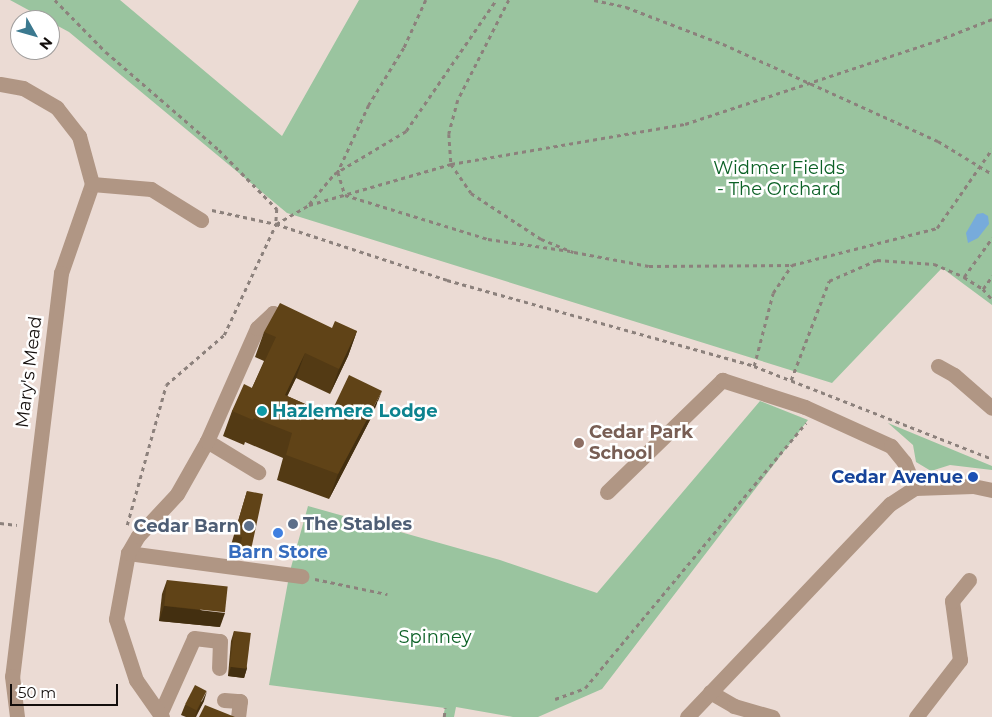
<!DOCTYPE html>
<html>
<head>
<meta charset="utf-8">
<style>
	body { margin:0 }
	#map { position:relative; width:992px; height:717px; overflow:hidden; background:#ebdbd4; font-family:Montserrat,sans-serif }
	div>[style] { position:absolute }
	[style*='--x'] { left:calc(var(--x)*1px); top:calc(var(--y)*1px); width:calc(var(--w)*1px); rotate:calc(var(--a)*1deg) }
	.green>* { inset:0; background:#9ac49f }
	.water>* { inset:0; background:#77abdb }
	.path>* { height:2.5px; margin-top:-1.25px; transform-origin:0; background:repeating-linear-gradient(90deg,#8c817c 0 4px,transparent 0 8px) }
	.minor>* { height:15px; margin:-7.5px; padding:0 7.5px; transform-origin:7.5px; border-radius:7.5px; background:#b09684 }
	.wall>* { inset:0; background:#533a14 }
	.shaded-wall>* { inset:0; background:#432f10 }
	.building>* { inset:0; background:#604317; transform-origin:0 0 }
	.dots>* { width:14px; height:14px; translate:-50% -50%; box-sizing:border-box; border:2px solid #fff; border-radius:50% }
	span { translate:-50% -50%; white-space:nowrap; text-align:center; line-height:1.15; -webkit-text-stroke:5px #fff; paint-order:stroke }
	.park-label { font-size:18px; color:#0c6126 }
	.street-label { font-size:18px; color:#130e0c }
	.culture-label { font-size:18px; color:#0d838f; font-weight:700 }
	.left { translate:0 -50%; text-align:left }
	.education-label { font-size:18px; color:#785e54; font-weight:700 }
	.transit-label { font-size:18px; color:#164399; font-weight:700 }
	.right { translate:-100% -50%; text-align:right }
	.service-label { font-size:18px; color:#4e5e75; font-weight:700 }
	.shop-label { font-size:18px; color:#366cbe; font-weight:700 }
	.north { position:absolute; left:10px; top:10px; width:50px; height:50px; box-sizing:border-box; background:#fff; border:1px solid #a19f9e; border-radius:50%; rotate:128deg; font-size:14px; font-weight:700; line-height:20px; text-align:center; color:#130e0c }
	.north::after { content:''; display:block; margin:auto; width:18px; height:22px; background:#3b798f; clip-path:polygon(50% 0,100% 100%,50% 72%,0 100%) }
	.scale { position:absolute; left:10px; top:684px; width:108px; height:22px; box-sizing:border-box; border:2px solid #130e0c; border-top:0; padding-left:6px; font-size:15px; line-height:18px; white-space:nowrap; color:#130e0c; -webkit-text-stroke:4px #fff; paint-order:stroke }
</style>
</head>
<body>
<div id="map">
	<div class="green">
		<i style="clip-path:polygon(10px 0,120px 0,282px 136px,359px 0,992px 0,992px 305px,942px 268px,832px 383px,287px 213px,69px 32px)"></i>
		<i style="clip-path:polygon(760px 401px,808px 420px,602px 689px,538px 717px,513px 717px,456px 707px,454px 717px,443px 717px,445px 708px,269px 685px,290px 571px,308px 506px,500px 560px,597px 593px)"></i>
		<i style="clip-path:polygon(888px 423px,992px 466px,992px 470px,950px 465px,931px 471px,916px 462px,913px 445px)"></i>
	</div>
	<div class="water">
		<i style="clip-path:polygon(983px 213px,988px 216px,989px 224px,978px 238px,968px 243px,966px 233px,977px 214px)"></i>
	</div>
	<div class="path">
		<i style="--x:55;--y:0;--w:73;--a:45.6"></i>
		<i style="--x:106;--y:52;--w:150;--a:40.9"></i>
		<i style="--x:219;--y:150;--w:83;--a:45.5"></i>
		<i style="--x:277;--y:209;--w:15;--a:94"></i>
		<i style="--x:276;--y:224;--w:180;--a:18.1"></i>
		<i style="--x:447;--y:280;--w:319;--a:15.6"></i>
		<i style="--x:754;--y:366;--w:256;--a:21.3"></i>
		<i style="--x:426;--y:0;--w:53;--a:114.6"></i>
		<i style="--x:404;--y:48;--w:67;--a:121.6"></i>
		<i style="--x:369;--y:105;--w:74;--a:114.8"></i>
		<i style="--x:338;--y:172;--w:24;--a:73"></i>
		<i style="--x:345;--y:195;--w:150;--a:17.1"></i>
		<i style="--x:488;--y:239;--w:83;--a:8.3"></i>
		<i style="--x:509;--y:0;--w:112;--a:117"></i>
		<i style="--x:458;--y:100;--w:35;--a:105"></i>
		<i style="--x:449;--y:134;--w:30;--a:86"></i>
		<i style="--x:451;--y:164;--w:237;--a:-9.7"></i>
		<i style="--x:685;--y:124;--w:264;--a:-18.3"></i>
		<i style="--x:936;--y:41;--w:60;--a:-21.4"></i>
		<i style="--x:594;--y:0;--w:33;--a:12"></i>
		<i style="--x:626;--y:7;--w:104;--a:20.9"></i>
		<i style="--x:723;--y:44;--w:236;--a:24.3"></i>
		<i style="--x:938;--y:141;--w:63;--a:31.4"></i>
		<i style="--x:309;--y:204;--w:39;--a:-50"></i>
		<i style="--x:334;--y:174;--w:84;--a:-30.8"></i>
		<i style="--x:406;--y:131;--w:159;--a:-55.5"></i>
		<i style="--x:212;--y:210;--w:66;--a:12.3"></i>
		<i style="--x:964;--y:277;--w:22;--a:32"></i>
		<i style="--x:983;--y:289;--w:16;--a:-55"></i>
		<i style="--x:983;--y:289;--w:13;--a:48"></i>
		<i style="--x:754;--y:366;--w:75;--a:-75.4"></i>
		<i style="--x:773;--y:293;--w:34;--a:-56"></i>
		<i style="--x:792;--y:265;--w:150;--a:-14.3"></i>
		<i style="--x:937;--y:228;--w:96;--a:-55.2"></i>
		<i style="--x:791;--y:380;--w:106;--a:-69"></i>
		<i style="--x:829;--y:281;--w:52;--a:-23.6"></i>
		<i style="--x:877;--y:260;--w:57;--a:4"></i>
		<i style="--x:934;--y:264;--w:33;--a:23"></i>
		<i style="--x:964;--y:277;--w:48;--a:-54.3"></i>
		<i style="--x:0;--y:523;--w:17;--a:7"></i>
		<i style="--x:127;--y:525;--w:145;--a:-74.4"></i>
		<i style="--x:166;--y:385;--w:77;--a:-40.8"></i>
		<i style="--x:224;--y:335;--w:123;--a:-64.9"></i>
		<i style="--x:276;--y:224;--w:38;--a:-30"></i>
		<i style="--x:309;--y:205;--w:148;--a:-16.1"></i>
		<i style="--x:451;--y:164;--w:35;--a:55"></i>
		<i style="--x:471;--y:193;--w:84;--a:33.3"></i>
		<i style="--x:541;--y:239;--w:35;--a:22"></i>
		<i style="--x:574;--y:252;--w:76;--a:10.6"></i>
		<i style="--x:649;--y:266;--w:143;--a:-0.4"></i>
		<i style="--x:315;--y:579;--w:74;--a:11.8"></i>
		<i style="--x:555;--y:699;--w:32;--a:-20"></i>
		<i style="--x:585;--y:688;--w:345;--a:-50.2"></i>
		<i style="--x:444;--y:717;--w:9;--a:-84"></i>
	</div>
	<div class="minor">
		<i style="--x:0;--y:84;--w:23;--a:10"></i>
		<i style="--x:23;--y:88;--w:39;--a:30"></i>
		<i style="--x:57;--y:108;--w:36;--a:52"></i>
		<i style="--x:79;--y:136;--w:50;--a:74.8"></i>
		<i style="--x:92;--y:184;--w:94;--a:109.2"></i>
		<i style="--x:61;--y:273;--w:406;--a:96.9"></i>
		<i style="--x:12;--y:676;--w:41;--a:83"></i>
		<i style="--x:92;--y:184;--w:59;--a:4.8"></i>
		<i style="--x:151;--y:189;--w:59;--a:31.8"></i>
		<i style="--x:938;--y:366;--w:18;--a:29"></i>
		<i style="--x:954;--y:375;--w:50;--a:41"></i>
		<i style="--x:207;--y:441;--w:60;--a:31.3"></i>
		<i style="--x:607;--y:492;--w:161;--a:-44.2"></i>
		<i style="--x:722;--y:380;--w:87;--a:18"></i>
		<i style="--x:805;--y:407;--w:94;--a:24.4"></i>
		<i style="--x:891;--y:446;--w:21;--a:51"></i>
		<i style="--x:904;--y:462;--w:28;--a:67"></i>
		<i style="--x:128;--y:553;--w:175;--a:7.6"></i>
		<i style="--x:710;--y:692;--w:28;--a:30"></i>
		<i style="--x:734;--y:706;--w:40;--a:16"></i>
		<i style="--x:224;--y:700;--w:16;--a:4"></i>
		<i style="--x:240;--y:701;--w:16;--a:97"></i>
		<i style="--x:160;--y:714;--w:83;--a:-65.9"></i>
		<i style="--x:194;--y:638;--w:26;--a:7"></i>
		<i style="--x:220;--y:641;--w:27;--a:92"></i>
		<i style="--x:162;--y:717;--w:45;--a:-125.1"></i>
		<i style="--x:136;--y:680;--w:64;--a:-108.2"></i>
		<i style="--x:116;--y:619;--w:67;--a:-79.7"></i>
		<i style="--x:128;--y:553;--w:20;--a:-60"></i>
		<i style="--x:138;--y:536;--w:57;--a:-47.1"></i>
		<i style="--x:177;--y:494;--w:61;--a:-60.5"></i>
		<i style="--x:207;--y:441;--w:124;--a:-66.1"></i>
		<i style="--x:257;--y:328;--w:22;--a:-43"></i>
		<i style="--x:273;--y:313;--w:21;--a:28"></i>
		<i style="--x:687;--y:717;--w:294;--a:-46.4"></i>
		<i style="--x:890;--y:504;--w:30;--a:-33"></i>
		<i style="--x:915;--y:488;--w:58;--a:-2"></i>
		<i style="--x:973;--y:486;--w:19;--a:12"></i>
		<i style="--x:916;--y:717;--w:72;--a:-52.3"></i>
		<i style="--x:960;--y:660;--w:60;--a:-97.7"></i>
		<i style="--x:952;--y:601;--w:27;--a:-51"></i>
	</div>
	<div class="wall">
		<i style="clip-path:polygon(332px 328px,357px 331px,348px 356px,330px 394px,296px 378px,287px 396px,330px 415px,372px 416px,329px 499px,277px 480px,283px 458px,245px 442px,244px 445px,223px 436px,232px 411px,252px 388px,264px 361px,255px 357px,264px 332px)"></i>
		<i style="clip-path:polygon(247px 491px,251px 550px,247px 559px,237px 558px,239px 546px,231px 545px)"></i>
		<i style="clip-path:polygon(167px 580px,220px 627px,159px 621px,162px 594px)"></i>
		<i style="clip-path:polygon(234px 631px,247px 668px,244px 678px,228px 676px,231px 641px)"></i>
		<i style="clip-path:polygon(204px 701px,196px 717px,186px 717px,181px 715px,185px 705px)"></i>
	</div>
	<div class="shaded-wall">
		<i style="clip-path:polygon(357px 331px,348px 356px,330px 394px,339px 369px)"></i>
		<i style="clip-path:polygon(305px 353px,296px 378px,276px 420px,285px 395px)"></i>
		<i style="clip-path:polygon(382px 391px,372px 416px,329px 499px,338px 474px)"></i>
		<i style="clip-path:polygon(240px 548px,251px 550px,247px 559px,237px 558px)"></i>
		<i style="clip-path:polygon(164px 606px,225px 613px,220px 627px,159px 621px)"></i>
		<i style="clip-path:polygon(231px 667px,247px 668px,244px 678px,228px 676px)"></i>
		<i style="clip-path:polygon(207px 691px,204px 701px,195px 717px,197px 711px)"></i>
	</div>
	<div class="building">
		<i style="clip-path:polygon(280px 303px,332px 328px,335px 321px,357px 331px,339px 369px,305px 353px,285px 395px,330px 415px,349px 375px,382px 391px,338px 474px,286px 455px,292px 433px,254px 418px,253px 420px,232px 411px,244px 384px,252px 388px,276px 337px,264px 332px)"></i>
		<i style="clip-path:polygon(247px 491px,263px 494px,251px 550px,240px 548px,242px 537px,234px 535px)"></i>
		<i style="left:167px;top:580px;width:61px;height:26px;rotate:6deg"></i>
		<i style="left:234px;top:631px;width:17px;height:36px;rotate:7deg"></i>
		<i style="left:195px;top:685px;width:13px;height:22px;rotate:27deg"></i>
		<i style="clip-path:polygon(205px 705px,235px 717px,199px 717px)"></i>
	</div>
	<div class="dots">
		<i style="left:262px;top:411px;background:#0f9aa8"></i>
		<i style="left:579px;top:443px;background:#8d6e63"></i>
		<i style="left:973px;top:477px;background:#1a4fb4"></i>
		<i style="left:293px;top:524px;background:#5c6f8a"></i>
		<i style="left:249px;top:526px;background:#5c6f8a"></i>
		<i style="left:278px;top:533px;background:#3f7fe0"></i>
	</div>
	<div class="park-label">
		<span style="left:779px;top:179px">Widmer Fields<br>- The Orchard</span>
		<span style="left:435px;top:637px">Spinney</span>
	</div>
	<div class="street-label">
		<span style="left:29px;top:372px;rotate:-83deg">Mary's Mead</span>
	</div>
	<div class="culture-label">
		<span class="left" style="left:272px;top:411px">Hazlemere Lodge</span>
	</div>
	<div class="education-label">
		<span class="left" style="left:589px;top:443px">Cedar Park<br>School</span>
	</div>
	<div class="transit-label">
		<span class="right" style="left:963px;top:477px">Cedar Avenue</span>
	</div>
	<div class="service-label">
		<span class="left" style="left:303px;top:524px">The Stables</span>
		<span class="right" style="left:239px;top:526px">Cedar Barn</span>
	</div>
	<div class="shop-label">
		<span style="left:278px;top:552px">Barn Store</span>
	</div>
	<div class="north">N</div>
	<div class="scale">50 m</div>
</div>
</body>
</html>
